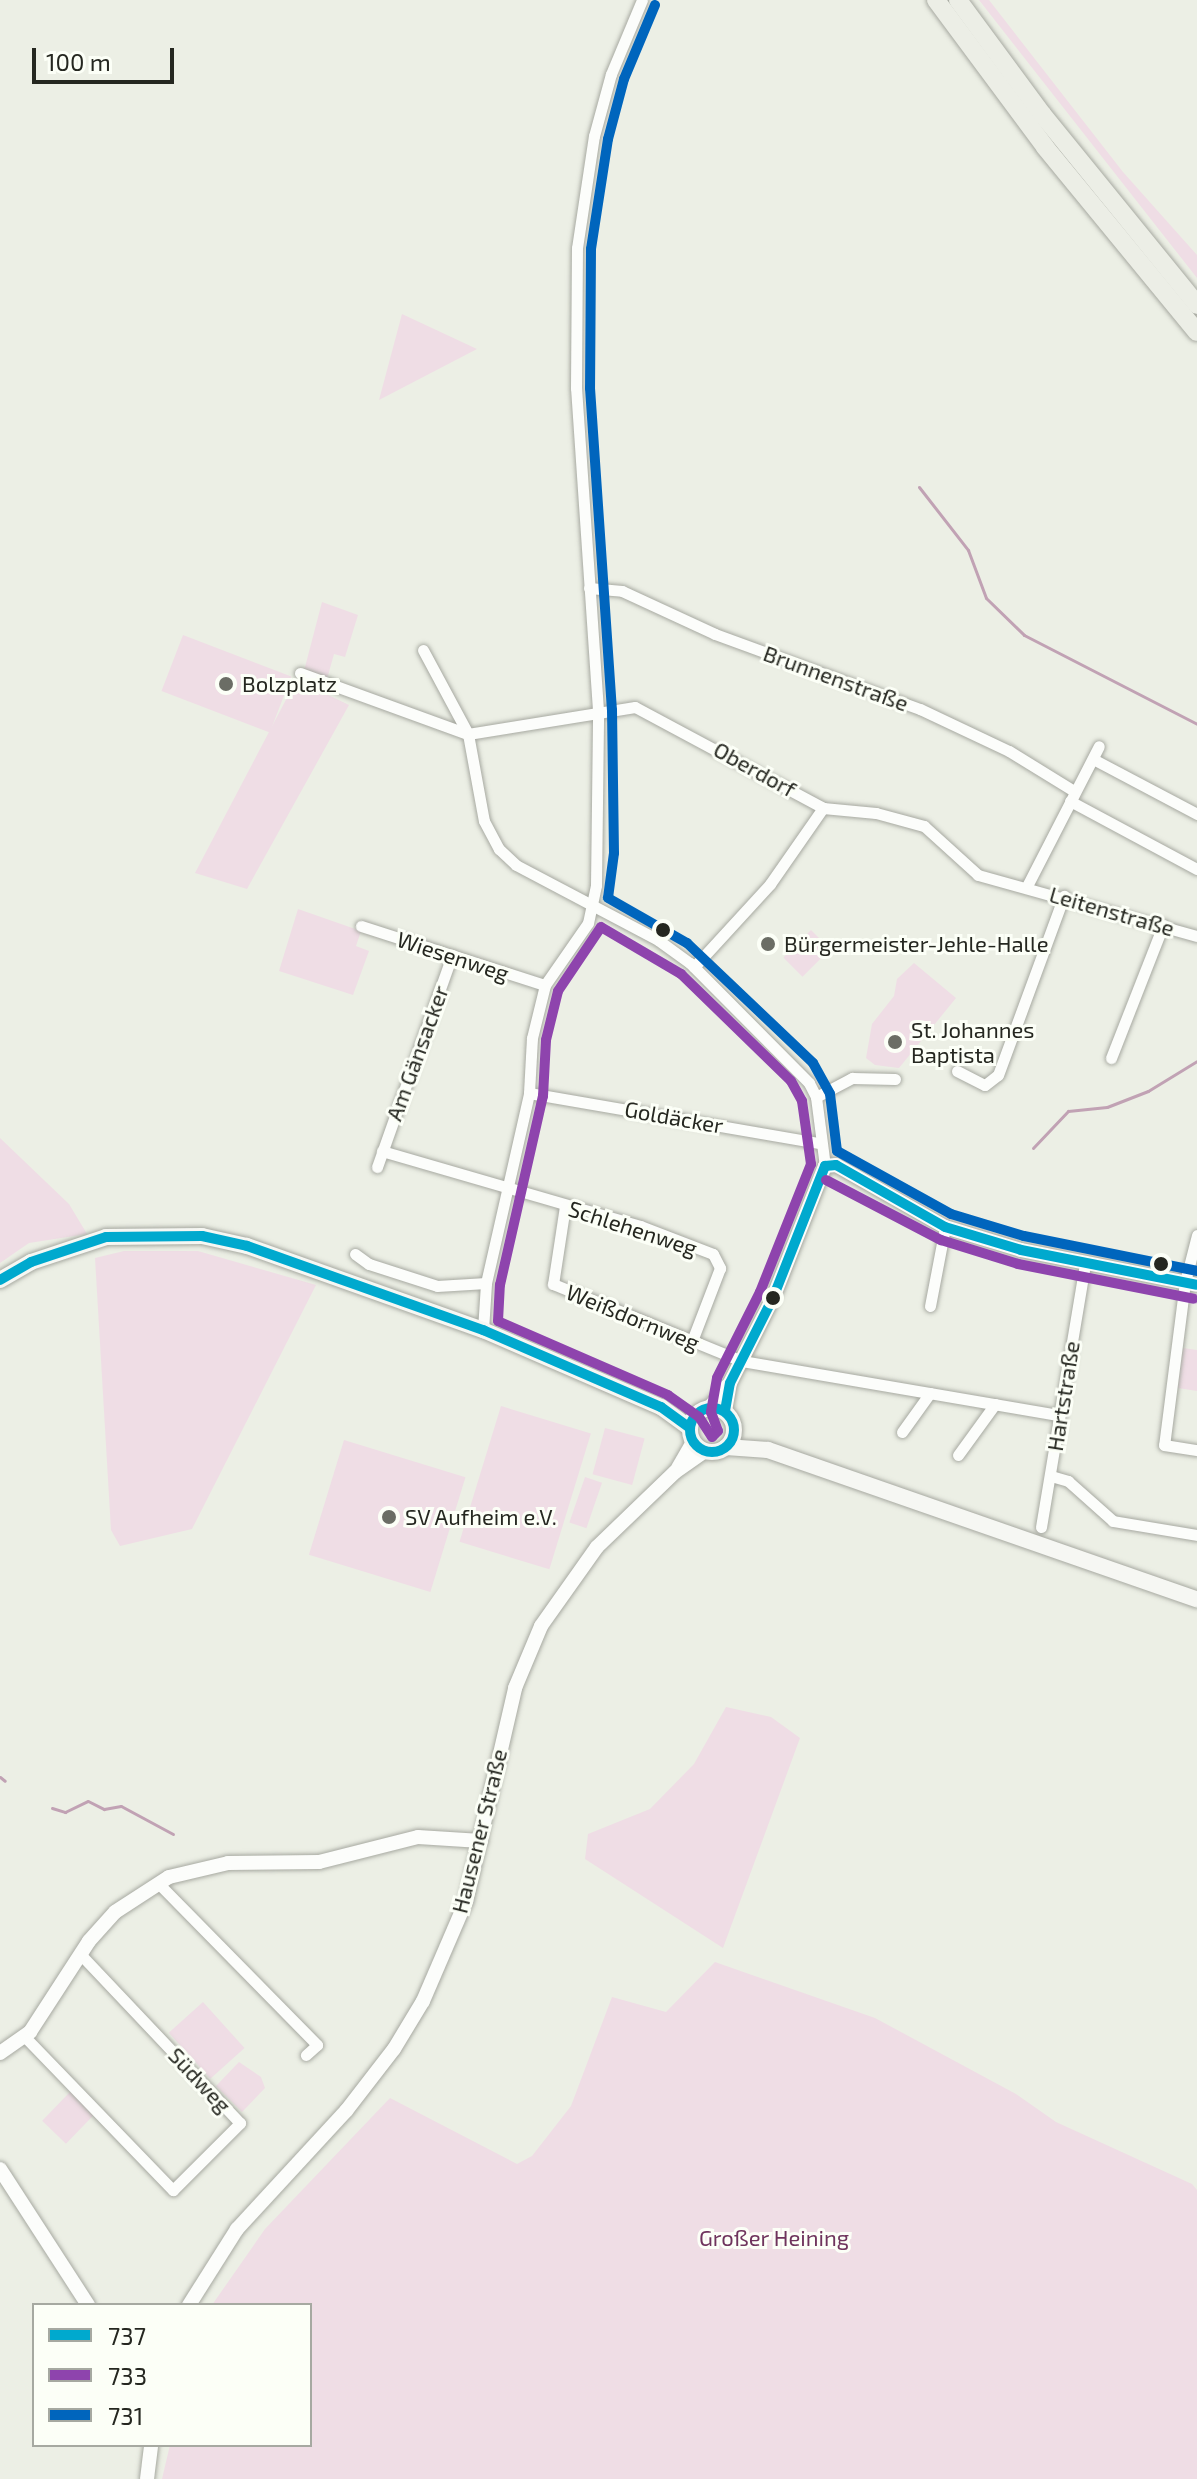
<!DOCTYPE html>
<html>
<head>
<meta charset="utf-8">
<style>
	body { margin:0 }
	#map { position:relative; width:1197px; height:2479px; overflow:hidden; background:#ecefe5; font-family:"Exo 2",sans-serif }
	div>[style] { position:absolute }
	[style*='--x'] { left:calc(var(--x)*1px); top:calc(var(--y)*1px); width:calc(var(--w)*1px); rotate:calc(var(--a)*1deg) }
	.green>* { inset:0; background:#efdde5; transform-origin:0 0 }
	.stream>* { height:3px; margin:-1.5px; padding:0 1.5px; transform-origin:1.5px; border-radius:1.5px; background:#c1a2b4 }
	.roads { filter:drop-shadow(0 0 2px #a7a9a1) drop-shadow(0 0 2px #a7a9a1) }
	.minor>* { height:11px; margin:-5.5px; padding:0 5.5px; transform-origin:5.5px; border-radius:5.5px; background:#fcfdfb }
	.tertiary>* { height:14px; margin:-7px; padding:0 7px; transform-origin:7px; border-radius:7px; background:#fcfdfb }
	.secondary>* { height:16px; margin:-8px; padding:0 8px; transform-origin:8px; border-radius:8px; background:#f6f7f3 }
	.secondary>.ring { margin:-8px; padding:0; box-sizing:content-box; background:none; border:16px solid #f6f7f3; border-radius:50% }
	.trunk>* { height:18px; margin:-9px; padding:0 9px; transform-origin:9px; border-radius:9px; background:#eceee6 }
	.bus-1>* { height:10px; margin:-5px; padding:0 5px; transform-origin:5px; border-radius:5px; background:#00a9ce }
	.bus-1>.ring { margin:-5px; padding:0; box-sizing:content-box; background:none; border:10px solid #00a9ce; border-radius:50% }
	.bus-2>* { height:10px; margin:-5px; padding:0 5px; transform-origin:5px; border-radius:5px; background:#8e44ad }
	.bus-3>* { height:10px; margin:-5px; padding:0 5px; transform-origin:5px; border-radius:5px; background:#0065bd }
	.dots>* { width:22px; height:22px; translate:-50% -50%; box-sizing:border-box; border:4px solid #fcfff7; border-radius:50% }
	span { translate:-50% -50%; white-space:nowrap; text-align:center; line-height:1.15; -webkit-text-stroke:6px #fcfff7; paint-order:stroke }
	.street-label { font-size:22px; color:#252720 }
	.poi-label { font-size:22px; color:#252720 }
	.left { translate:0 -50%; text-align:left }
	.park-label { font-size:22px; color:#6f345d }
	.legend { position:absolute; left:32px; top:2303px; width:280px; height:144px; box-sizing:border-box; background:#fcfff7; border:2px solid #a6a9a1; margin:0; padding:10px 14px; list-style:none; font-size:24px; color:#252720 }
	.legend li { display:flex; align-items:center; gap:16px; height:40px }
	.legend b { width:40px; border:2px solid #a6a9a1 }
	.scale { position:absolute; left:32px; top:48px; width:142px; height:36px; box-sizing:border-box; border:4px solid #252720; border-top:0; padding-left:10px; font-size:24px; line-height:28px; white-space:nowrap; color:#252720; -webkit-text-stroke:6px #fcfff7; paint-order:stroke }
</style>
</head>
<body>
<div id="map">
	<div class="green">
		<i style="clip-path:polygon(979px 0,989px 0,1123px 172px,1197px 255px,1197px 278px)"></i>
		<i style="clip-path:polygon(402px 314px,477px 349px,379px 400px)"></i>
		<i style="clip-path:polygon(322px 602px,358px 615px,345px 657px,334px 654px,327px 679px,304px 671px)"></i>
		<i style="left:183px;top:635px;width:116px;height:60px;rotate:21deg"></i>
		<i style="clip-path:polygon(300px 673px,326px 682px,322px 692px,349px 705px,247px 889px,195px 873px)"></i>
		<i style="clip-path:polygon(298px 909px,361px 931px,356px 946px,369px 951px,353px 995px,279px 971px)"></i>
		<i style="left:811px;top:930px;width:27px;height:39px;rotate:45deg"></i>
		<i style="clip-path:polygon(914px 963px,956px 998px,899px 1068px,875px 1065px,866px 1058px,872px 1024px,894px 996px,897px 979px)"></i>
		<i style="clip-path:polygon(0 1138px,69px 1204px,87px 1234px,29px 1243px,0 1263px)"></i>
		<i style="clip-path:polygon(124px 1251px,198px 1251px,316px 1285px,192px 1529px,120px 1546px,111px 1530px,95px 1258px)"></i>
		<i style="clip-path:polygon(1183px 1348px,1197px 1350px,1197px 1391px,1178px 1388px)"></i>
		<i style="left:501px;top:1406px;width:94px;height:142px;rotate:17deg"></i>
		<i style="left:605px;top:1428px;width:41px;height:48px;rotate:15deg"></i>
		<i style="left:344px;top:1440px;width:127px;height:120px;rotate:17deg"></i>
		<i style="left:585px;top:1477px;width:18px;height:48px;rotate:19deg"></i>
		<i style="clip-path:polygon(726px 1707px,771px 1717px,800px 1738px,723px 1948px,585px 1859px,588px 1834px,650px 1809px,694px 1764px)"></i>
		<i style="clip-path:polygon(715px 1962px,875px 2018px,1016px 2094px,1056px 2122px,1192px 2184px,1197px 2190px,1197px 2479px,162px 2479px,170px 2445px,310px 2445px,310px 2305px,212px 2305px,265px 2229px,390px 2098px,517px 2164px,532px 2156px,571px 2106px,612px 1997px,666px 2012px)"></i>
		<i style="left:203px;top:2002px;width:62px;height:46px;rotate:48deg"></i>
		<i style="clip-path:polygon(239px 2062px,261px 2077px,265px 2088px,242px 2112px,216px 2086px)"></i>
		<i style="left:70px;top:2092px;width:33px;height:40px;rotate:44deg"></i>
	</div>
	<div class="stream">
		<i style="--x:919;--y:487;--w:80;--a:52.1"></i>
		<i style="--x:968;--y:550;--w:51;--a:69.4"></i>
		<i style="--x:986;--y:598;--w:53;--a:44.2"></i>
		<i style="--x:1024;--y:635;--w:195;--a:27.2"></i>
		<i style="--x:1033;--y:1148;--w:51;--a:-46.6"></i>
		<i style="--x:1068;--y:1111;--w:39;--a:-6"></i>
		<i style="--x:1107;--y:1107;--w:44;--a:-21.3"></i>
		<i style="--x:1148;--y:1091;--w:57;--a:-31.5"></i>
		<i style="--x:0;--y:1777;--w:6;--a:39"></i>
		<i style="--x:52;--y:1808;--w:14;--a:17"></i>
		<i style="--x:65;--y:1812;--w:25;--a:-26"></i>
		<i style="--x:88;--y:1801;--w:18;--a:27"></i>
		<i style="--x:104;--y:1809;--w:17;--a:-10"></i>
		<i style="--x:121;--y:1806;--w:59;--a:28.3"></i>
	</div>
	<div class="roads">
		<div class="minor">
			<i style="--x:589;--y:588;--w:33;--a:5"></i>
			<i style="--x:622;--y:591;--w:102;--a:24.8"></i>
			<i style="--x:715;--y:634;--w:218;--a:20.1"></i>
			<i style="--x:920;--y:709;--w:98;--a:25.3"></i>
			<i style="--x:1009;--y:751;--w:76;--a:31.6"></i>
			<i style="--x:423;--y:650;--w:95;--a:61.8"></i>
			<i style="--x:468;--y:734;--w:88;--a:79.6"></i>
			<i style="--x:484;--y:821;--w:32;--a:62"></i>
			<i style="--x:499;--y:849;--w:23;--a:43"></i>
			<i style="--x:516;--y:865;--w:161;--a:27.8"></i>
			<i style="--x:658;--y:940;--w:39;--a:36"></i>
			<i style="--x:690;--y:963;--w:169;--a:45.2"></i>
			<i style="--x:809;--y:1083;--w:16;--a:63"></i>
			<i style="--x:816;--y:1097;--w:70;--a:82.6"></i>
			<i style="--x:300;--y:673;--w:179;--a:20"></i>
			<i style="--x:468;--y:734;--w:169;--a:-9.2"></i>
			<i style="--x:635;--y:707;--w:213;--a:28.2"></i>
			<i style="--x:823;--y:808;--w:53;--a:5.4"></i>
			<i style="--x:876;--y:813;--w:50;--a:15.2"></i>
			<i style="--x:924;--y:826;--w:73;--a:42.2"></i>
			<i style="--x:978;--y:875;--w:227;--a:15.6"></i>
			<i style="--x:1093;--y:759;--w:118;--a:27.9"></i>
			<i style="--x:1070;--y:801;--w:144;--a:28.2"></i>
			<i style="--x:1027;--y:886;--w:157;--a:-62.8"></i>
			<i style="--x:361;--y:926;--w:193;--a:17.8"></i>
			<i style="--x:694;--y:967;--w:113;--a:-47.5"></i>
			<i style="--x:770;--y:884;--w:93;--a:-55.1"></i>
			<i style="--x:1111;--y:1058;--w:143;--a:-68.6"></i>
			<i style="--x:957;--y:1071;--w:31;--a:27"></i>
			<i style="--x:985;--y:1085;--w:16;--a:-38"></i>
			<i style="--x:998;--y:1075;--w:191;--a:-69.8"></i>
			<i style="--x:529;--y:1093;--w:293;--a:9.8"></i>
			<i style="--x:816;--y:1097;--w:41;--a:-27.8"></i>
			<i style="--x:852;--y:1078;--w:43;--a:1.3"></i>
			<i style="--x:382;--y:1151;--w:269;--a:16.2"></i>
			<i style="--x:640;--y:1226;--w:78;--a:21"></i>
			<i style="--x:713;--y:1254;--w:16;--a:63"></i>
			<i style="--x:720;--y:1268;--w:78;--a:111"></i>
			<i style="--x:377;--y:1167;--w:225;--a:-70.5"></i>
			<i style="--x:565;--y:1206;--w:79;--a:98.7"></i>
			<i style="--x:553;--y:1284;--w:204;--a:22.2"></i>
			<i style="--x:742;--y:1361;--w:322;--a:9.7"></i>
			<i style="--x:1197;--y:1235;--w:49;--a:104.3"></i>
			<i style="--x:1185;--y:1282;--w:164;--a:97.3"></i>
			<i style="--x:1164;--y:1445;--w:33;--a:9"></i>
			<i style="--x:355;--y:1254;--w:17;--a:36"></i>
			<i style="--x:369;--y:1264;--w:71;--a:17.9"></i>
			<i style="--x:437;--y:1286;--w:49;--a:-3.5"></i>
			<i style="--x:930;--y:1306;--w:80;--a:-79.2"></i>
			<i style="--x:483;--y:1330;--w:47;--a:-86.3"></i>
			<i style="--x:486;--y:1283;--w:195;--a:-77.2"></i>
			<i style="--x:529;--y:1093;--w:55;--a:-86.9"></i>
			<i style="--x:532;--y:1038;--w:55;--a:-76.2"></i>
			<i style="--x:545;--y:985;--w:75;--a:-55.3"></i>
			<i style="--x:588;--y:923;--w:39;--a:-78"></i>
			<i style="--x:596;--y:885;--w:175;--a:-89.3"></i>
			<i style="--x:598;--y:710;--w:323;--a:-93.9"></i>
			<i style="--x:576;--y:388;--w:140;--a:-89.6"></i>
			<i style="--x:577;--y:248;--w:113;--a:-81.4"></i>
			<i style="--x:594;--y:136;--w:64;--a:-74.7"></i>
			<i style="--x:611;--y:74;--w:80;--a:-67.3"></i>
			<i style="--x:902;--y:1432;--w:48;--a:-54.3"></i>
			<i style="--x:958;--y:1455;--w:63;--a:-54"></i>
			<i style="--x:1051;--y:1476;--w:18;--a:16"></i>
			<i style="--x:1068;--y:1481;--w:60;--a:41.6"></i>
			<i style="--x:1113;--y:1521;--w:85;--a:9.5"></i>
			<i style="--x:1041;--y:1527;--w:267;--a:-80.5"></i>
			<i style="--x:158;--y:1883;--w:227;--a:45.5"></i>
			<i style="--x:317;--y:2045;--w:15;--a:138"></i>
			<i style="--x:25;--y:2037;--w:213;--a:46"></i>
			<i style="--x:173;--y:2190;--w:95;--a:-45"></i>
			<i style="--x:240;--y:2123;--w:233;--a:-133.4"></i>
		</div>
		<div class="tertiary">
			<i style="--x:710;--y:1407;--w:27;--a:-51"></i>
			<i style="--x:725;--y:1411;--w:28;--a:-80"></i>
			<i style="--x:730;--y:1383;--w:95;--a:-63.2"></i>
			<i style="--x:773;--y:1298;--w:142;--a:-68.5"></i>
			<i style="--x:825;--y:1166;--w:11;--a:-5"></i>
			<i style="--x:836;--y:1165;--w:125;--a:29.6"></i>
			<i style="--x:945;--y:1227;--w:79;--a:16.8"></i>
			<i style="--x:1021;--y:1250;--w:179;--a:11.2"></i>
			<i style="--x:678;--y:1468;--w:30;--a:-60"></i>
			<i style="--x:0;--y:2053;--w:37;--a:-35"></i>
			<i style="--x:30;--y:2032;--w:108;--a:-57"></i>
			<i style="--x:89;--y:1941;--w:39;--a:-48"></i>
			<i style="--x:115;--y:1912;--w:64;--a:-32.9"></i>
			<i style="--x:169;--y:1877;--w:61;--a:-13.3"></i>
			<i style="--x:228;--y:1863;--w:91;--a:-0.6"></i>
			<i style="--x:319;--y:1862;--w:102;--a:-14.2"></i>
			<i style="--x:418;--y:1837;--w:63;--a:3.6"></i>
			<i style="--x:0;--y:2169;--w:162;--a:57.1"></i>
			<i style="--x:189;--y:2305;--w:90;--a:-57.7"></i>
			<i style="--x:237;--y:2229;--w:161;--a:-47.3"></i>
			<i style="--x:346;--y:2111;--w:78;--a:-52.3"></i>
			<i style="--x:394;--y:2049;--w:56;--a:-58.9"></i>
			<i style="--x:423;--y:2001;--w:109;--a:-66.7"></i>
			<i style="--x:466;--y:1901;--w:219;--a:-77"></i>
			<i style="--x:515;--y:1688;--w:67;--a:-67.2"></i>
			<i style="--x:541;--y:1626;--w:97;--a:-54.7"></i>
			<i style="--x:597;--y:1547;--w:108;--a:-43.9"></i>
			<i style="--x:675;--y:1472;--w:37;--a:-35"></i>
			<i style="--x:147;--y:2479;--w:34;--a:-83"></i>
		</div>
		<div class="secondary">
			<i style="--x:0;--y:1280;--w:36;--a:-30"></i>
			<i style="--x:31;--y:1262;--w:79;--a:-18.4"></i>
			<i style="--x:106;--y:1237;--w:96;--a:-0.6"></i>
			<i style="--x:202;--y:1236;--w:46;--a:12.5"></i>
			<i style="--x:247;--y:1246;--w:251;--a:19.6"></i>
			<i style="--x:483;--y:1330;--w:194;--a:23.4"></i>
			<i style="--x:661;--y:1407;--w:34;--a:36"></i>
			<i class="ring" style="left:690px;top:1408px;width:28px;height:28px"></i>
			<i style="--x:726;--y:1447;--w:42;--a:4.1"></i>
			<i style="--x:768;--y:1450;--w:454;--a:19.2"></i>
		</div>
		<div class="trunk">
			<i style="--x:936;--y:0;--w:183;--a:53.4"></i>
			<i style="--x:1045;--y:147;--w:239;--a:50.6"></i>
			<i style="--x:958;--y:0;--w:142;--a:53.6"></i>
			<i style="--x:1042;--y:114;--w:246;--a:50.9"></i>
		</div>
	</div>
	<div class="bus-1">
		<i style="--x:825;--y:1166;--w:11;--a:-5"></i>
		<i style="--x:836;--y:1165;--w:125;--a:29.6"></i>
		<i style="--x:945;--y:1227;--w:79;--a:16.8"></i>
		<i style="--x:1021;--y:1250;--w:179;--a:11.2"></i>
		<i style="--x:0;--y:1280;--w:36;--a:-30"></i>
		<i style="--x:31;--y:1262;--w:79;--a:-18.4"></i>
		<i style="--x:106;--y:1237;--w:96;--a:-0.6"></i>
		<i style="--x:202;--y:1236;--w:46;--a:12.5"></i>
		<i style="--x:247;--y:1246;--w:251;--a:19.6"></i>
		<i style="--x:483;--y:1330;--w:194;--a:23.4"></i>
		<i style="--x:661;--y:1407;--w:34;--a:36"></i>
		<i class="ring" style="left:690px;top:1408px;width:34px;height:34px"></i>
		<i style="--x:725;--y:1411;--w:28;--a:-80"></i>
		<i style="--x:730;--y:1383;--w:95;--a:-63.2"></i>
		<i style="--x:773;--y:1298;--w:142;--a:-68.5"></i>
	</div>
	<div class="bus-2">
		<i style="--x:601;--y:927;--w:93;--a:30.4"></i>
		<i style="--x:681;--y:974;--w:153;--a:44.2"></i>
		<i style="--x:791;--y:1081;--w:23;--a:61"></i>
		<i style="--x:802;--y:1101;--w:64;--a:81.9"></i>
		<i style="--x:811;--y:1164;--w:138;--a:111.7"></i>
		<i style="--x:760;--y:1292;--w:96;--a:116.6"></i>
		<i style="--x:717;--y:1378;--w:35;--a:100"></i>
		<i style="--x:711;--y:1412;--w:20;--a:70"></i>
		<i style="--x:718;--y:1431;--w:8;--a:135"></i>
		<i style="--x:712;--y:1437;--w:24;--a:-123"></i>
		<i style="--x:699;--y:1417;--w:38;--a:-145"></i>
		<i style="--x:668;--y:1395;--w:185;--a:-156.5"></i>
		<i style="--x:498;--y:1321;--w:36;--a:-87"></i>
		<i style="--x:500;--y:1285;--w:194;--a:-77.2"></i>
		<i style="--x:543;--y:1096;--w:56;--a:-86.9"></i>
		<i style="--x:546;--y:1040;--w:50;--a:-76.2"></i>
		<i style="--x:558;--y:991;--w:77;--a:-56.1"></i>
		<i style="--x:826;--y:1180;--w:130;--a:27.6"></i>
		<i style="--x:941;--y:1240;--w:81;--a:17.3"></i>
		<i style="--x:1018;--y:1264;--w:179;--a:11.2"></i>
	</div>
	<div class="bus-3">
		<i style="--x:655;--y:5;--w:80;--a:112.7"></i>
		<i style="--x:624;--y:79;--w:62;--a:104.9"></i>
		<i style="--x:608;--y:139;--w:111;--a:98.8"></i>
		<i style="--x:591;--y:249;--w:139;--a:90.4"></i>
		<i style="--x:590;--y:388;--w:323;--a:86.1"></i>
		<i style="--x:612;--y:710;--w:143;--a:89.2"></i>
		<i style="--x:614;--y:853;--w:45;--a:97.6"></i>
		<i style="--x:608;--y:898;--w:91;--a:29.7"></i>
		<i style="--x:687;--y:943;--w:174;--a:43.6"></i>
		<i style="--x:813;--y:1063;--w:35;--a:61"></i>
		<i style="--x:830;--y:1094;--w:57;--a:83"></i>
		<i style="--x:837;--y:1151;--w:130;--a:28.9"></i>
		<i style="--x:951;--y:1214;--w:76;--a:16.8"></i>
		<i style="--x:1024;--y:1236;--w:177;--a:11.4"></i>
	</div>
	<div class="dots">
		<i style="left:226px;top:684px;background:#6b6d65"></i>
		<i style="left:663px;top:930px;background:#252720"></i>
		<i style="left:768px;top:944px;background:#6b6d65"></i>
		<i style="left:895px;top:1042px;background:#6b6d65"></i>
		<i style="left:1161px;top:1264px;background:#252720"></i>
		<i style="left:773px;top:1298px;background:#252720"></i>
		<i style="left:389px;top:1517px;background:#6b6d65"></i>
	</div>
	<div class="street-label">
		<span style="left:836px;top:678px;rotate:20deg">Brunnenstraße</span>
		<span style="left:755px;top:769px;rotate:29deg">Oberdorf</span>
		<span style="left:1112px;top:911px;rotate:16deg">Leitenstraße</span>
		<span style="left:453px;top:956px;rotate:18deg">Wiesenweg</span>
		<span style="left:417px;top:1053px;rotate:-70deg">Am Gänsacker</span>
		<span style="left:674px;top:1117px;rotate:10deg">Goldäcker</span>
		<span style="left:633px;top:1228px;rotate:18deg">Schlehenweg</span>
		<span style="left:633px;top:1317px;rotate:22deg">Weißdornweg</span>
		<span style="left:1063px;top:1396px;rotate:-81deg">Hartstraße</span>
		<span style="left:479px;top:1831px;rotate:-76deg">Hausener Straße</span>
		<span style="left:200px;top:2080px;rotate:47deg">Südweg</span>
	</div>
	<div class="poi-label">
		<span class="left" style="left:242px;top:684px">Bolzplatz</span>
		<span class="left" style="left:784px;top:944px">Bürgermeister-Jehle-Halle</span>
		<span class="left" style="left:911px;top:1042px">St. Johannes<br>Baptista</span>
		<span class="left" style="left:405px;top:1517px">SV Aufheim e.V.</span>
	</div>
	<div class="park-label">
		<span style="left:774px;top:2238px">Großer Heining</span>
	</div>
	<ul class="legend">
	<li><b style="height:10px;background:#00a9ce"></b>737</li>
	<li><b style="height:10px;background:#8e44ad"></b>733</li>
	<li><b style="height:10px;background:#0065bd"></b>731</li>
	</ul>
	<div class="scale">100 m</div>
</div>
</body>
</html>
